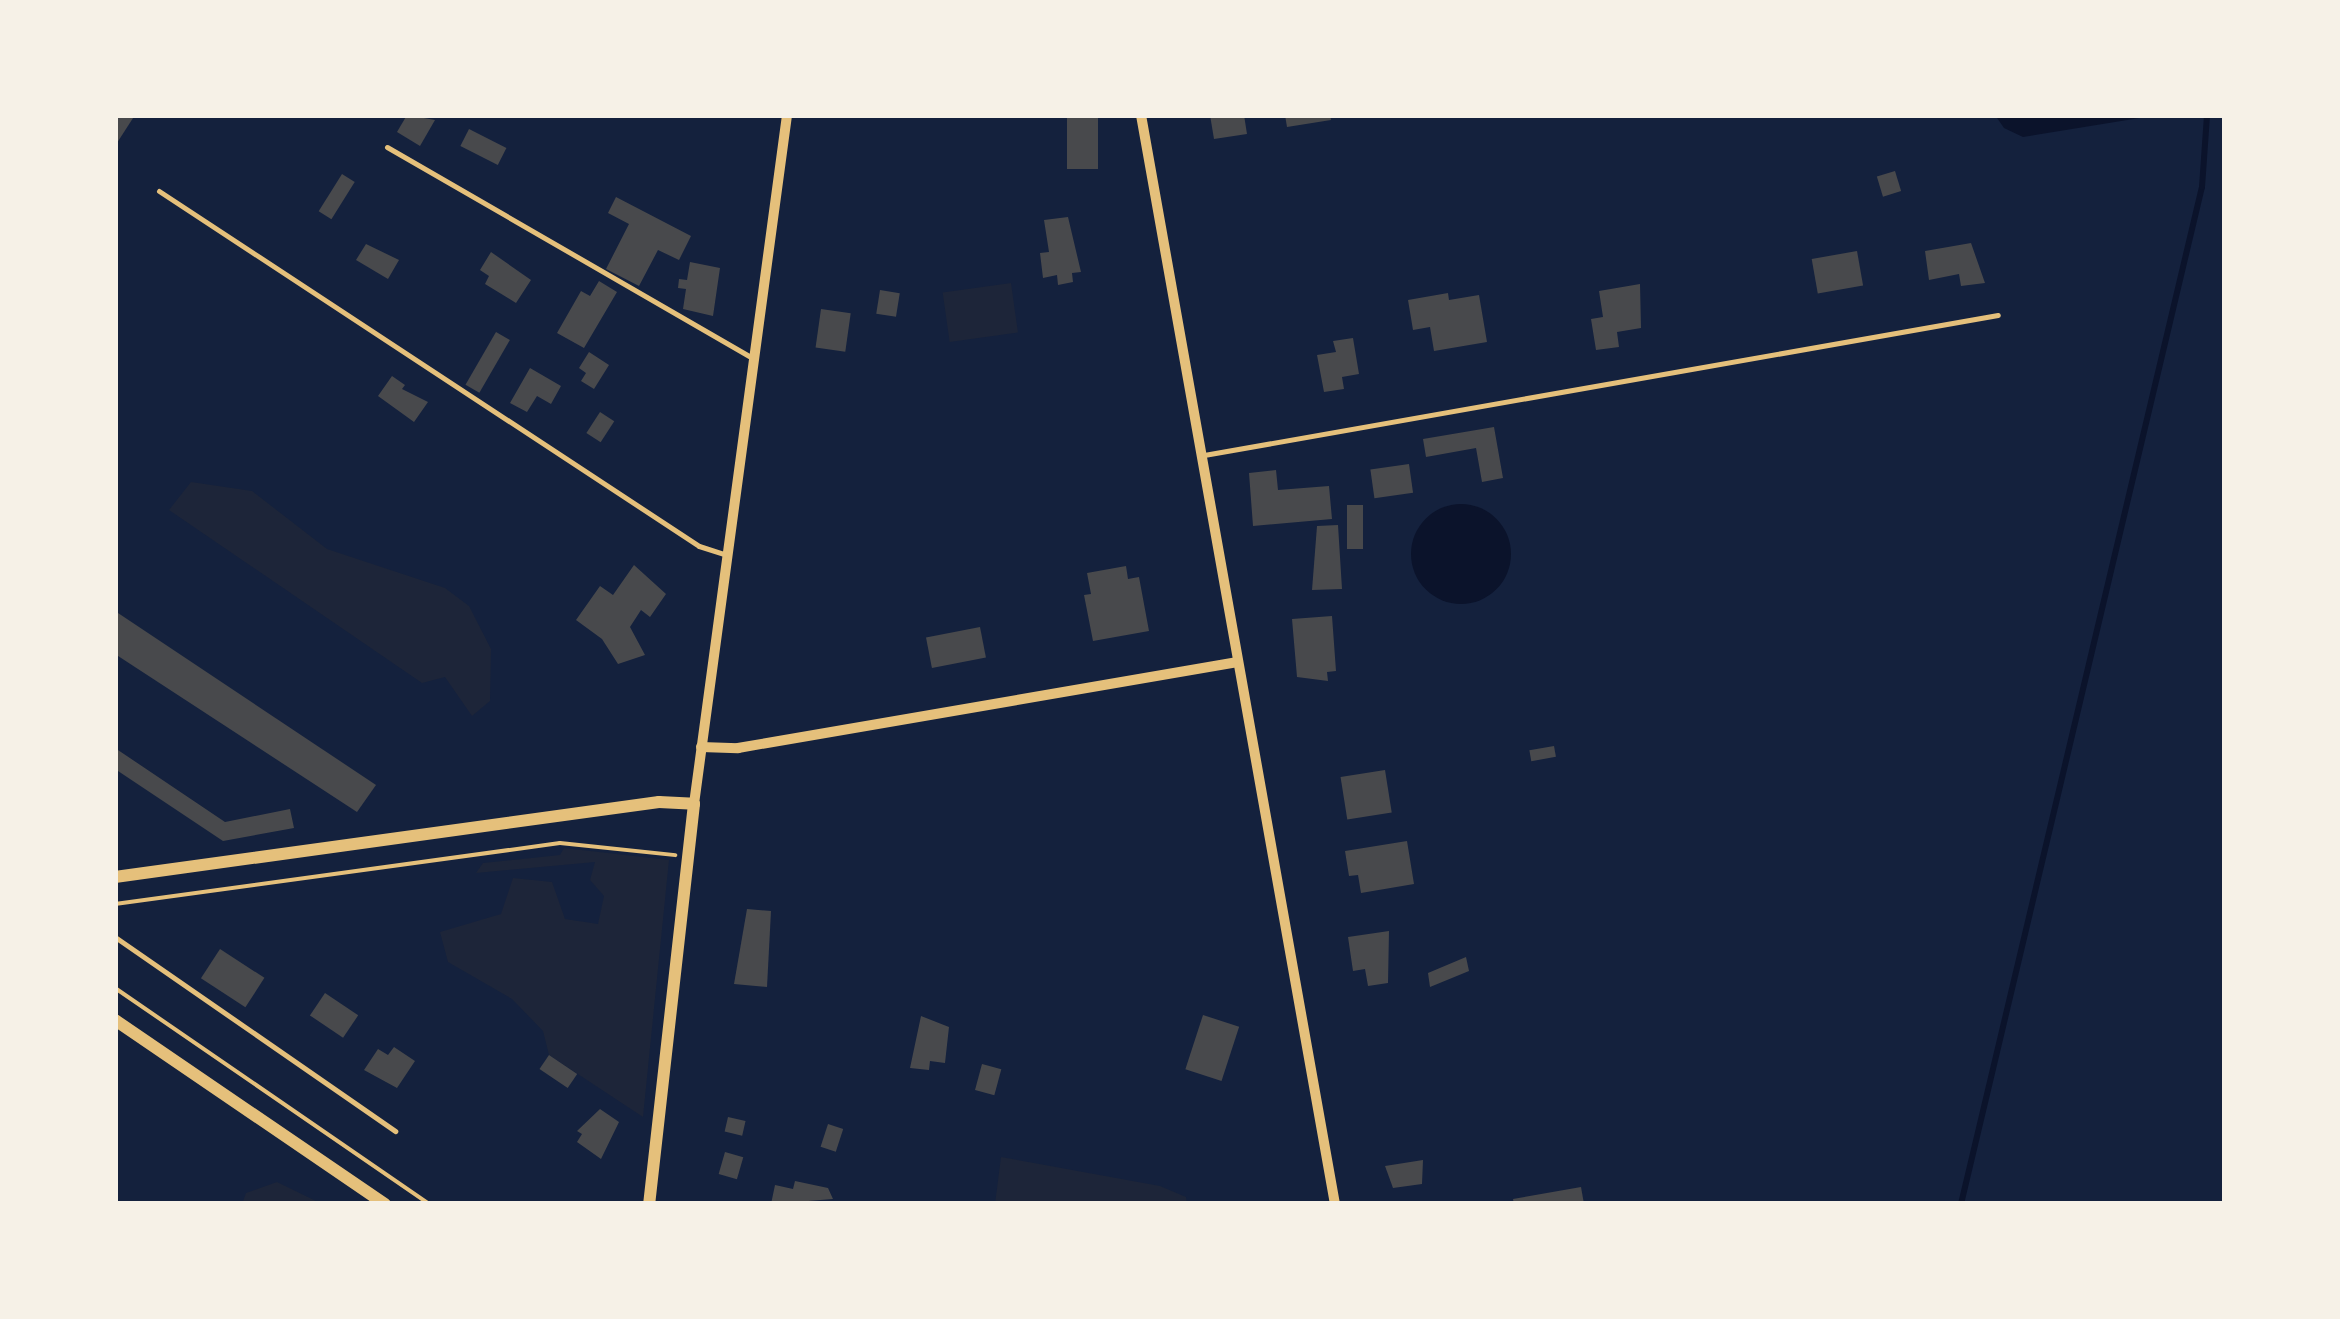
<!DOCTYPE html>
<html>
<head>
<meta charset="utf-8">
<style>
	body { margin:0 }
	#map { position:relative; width:2340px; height:1319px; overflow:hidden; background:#14213d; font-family:Rubik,sans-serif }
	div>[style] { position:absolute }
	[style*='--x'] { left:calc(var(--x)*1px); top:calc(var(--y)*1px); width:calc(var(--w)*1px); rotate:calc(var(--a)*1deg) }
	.green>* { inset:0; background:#1d2539; transform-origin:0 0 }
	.water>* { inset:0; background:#0b132b }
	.round { border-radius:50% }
	.stream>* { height:6px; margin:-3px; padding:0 3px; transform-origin:3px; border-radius:3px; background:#0b132b }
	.building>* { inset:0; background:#48494c; transform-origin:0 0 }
	.path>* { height:4px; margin:-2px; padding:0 2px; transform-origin:2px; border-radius:2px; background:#e5c07b }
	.service>* { height:5px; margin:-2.5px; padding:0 2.5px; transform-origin:2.5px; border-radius:2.5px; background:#e5c07b }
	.minor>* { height:10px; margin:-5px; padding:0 5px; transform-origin:5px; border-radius:5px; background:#e5c07b }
	.tertiary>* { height:12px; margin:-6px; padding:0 6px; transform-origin:6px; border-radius:6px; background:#e5c07b }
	span { translate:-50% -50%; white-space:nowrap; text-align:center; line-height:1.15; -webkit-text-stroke:10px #f6f1e7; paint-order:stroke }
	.frame { position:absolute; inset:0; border:118px solid #f6f1e7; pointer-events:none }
</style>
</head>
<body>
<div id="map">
	<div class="green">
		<i style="left:1011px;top:283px;width:50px;height:69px;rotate:82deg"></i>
		<i style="clip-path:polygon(191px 482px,252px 491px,327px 549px,445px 588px,469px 606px,491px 649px,490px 701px,472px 716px,445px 677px,422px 683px,169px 510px)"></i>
		<i style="clip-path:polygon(564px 848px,669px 860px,643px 1117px,549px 1055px,543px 1031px,512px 999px,448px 962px,440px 932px,501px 914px,513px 878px,552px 882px,565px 919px,598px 924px,604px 896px,590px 880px,595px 862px,476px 873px,483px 863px,560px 855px)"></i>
		<i style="clip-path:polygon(1001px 1157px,1160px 1186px,1186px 1197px,1187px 1204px,995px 1204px)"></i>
		<i style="clip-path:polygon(277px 1182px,318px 1202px,351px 1204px,242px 1204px,246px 1193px)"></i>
	</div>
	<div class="water">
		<i style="clip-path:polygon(1995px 115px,2158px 115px,2023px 137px,2004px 128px)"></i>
		<i class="round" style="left:1411px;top:504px;width:100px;height:100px"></i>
	</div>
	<div class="stream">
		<i style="--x:1961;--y:1204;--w:1045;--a:-76.67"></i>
		<i style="--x:2202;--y:187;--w:72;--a:-86"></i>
	</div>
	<div class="building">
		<i style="clip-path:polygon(115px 115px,135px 115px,115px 146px)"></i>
		<i style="clip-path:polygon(407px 115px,435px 120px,420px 146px,397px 132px)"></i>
		<i style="left:1067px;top:115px;width:31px;height:54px"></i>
		<i style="clip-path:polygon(1210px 115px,1244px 115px,1247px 134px,1214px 139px)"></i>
		<i style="clip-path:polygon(1285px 115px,1330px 115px,1331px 120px,1287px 127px)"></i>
		<i style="left:469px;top:129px;width:42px;height:19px;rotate:27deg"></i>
		<i style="left:1895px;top:171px;width:21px;height:19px;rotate:73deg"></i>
		<i style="left:342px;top:174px;width:15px;height:44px;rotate:32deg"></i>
		<i style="clip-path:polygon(616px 197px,691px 236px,679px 260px,658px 250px,639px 286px,606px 269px,629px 224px,608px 213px)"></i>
		<i style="clip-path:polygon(1068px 217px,1081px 272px,1072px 273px,1073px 282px,1058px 285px,1057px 275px,1043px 278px,1040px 253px,1049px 252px,1044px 220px)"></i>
		<i style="clip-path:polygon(1971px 243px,1985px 283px,1961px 286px,1959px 274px,1929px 280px,1925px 251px)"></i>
		<i style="clip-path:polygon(366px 244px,399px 260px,388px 279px,356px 260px)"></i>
		<i style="left:1857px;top:251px;width:35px;height:46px;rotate:80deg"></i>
		<i style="clip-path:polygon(491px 252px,531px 280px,516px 303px,485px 284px,489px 276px,480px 270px)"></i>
		<i style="clip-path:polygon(690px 262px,720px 268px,713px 316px,683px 309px,686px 289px,678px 288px,679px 279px,687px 280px)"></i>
		<i style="clip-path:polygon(599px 281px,617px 292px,584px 348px,557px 333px,581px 291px,590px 296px)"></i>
		<i style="clip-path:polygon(1640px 284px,1641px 328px,1617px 332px,1619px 347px,1596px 350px,1591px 319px,1603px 317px,1599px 291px)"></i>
		<i style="left:880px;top:290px;width:20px;height:24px;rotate:9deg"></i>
		<i style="clip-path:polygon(1448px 293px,1449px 300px,1479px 295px,1487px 342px,1434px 351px,1430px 327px,1413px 330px,1408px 300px)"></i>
		<i style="left:821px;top:309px;width:30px;height:39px;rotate:8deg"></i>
		<i style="left:496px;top:332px;width:16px;height:61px;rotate:30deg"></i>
		<i style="clip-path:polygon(1353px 338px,1359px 374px,1342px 377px,1344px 389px,1324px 392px,1317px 355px,1336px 352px,1333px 341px)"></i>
		<i style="clip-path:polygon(589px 352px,609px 365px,594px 389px,581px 381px,586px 373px,579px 368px)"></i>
		<i style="clip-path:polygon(530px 368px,561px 386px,551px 404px,537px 396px,527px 412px,510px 403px)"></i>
		<i style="clip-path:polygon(392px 376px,405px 385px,402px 389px,428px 402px,414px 422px,378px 396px)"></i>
		<i style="left:600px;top:412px;width:17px;height:25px;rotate:33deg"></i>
		<i style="clip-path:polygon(1494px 427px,1503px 478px,1482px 482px,1476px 448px,1426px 457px,1423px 439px)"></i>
		<i style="left:1409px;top:464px;width:29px;height:39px;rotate:82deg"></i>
		<i style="clip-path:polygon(1276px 470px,1278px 490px,1329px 486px,1332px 519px,1253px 526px,1249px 473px)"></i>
		<i style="left:1347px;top:505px;width:16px;height:44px"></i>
		<i style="clip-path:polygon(1338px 525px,1342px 589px,1312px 590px,1317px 526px)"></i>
		<i style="clip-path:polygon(634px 565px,666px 594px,650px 617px,641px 610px,630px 627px,645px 655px,618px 664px,602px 639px,576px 620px,600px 586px,613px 595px)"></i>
		<i style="clip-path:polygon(1126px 566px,1128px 579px,1139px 577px,1149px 631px,1093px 641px,1084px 595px,1091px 594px,1087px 573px)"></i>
		<i style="clip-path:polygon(115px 611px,376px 785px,357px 812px,115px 654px)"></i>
		<i style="clip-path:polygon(1332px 616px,1336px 671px,1327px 672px,1328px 681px,1297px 677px,1292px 619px)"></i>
		<i style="left:980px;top:627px;width:31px;height:55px;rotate:79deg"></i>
		<i style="left:1554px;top:746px;width:11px;height:25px;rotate:80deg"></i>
		<i style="clip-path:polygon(115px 748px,225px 822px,290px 809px,294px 828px,223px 841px,115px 769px)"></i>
		<i style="left:1385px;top:770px;width:43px;height:45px;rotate:81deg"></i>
		<i style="clip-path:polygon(1407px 841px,1414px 884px,1361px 893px,1358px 875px,1349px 876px,1345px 851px)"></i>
		<i style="clip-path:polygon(747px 909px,771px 911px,767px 987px,734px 984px)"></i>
		<i style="clip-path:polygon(1389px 931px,1388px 983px,1368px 986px,1365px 969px,1353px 971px,1348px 937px)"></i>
		<i style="left:220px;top:949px;width:53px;height:35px;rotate:33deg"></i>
		<i style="clip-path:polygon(1466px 957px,1469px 971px,1430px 987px,1428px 973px)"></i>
		<i style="left:325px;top:993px;width:40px;height:27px;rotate:34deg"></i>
		<i style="left:1203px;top:1015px;width:38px;height:57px;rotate:18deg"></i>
		<i style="clip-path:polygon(921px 1016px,949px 1027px,945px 1063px,930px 1061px,929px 1070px,910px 1068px)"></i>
		<i style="clip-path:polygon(394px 1047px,415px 1061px,397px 1088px,364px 1070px,378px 1049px,388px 1055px)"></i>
		<i style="left:549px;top:1055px;width:34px;height:17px;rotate:34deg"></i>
		<i style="left:982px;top:1064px;width:20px;height:27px;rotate:15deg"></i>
		<i style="clip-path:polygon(600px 1109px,619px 1122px,601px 1159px,577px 1142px,582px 1134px,577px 1131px)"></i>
		<i style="left:728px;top:1117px;width:18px;height:15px;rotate:13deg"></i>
		<i style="left:828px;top:1124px;width:16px;height:24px;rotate:18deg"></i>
		<i style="left:725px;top:1152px;width:19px;height:23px;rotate:16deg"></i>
		<i style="clip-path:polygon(1423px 1160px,1422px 1184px,1393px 1188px,1385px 1166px)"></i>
		<i style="clip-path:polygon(795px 1181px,828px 1188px,833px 1199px,771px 1204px,775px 1185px,793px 1189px)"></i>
		<i style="clip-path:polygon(1581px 1187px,1584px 1204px,1514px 1204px,1513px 1199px)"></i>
	</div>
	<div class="path">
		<i style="--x:115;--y:904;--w:449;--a:-7.8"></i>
		<i style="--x:560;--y:843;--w:116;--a:6"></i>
		<i style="--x:115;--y:988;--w:381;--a:34.5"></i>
	</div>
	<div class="service">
		<i style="--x:387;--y:147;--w:422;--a:30"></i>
		<i style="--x:159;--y:191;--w:646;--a:33.32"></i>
		<i style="--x:699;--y:546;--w:29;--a:18"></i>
		<i style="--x:1204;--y:455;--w:806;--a:-10"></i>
		<i style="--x:115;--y:937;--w:341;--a:34.7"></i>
	</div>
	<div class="minor">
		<i style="--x:1141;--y:115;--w:1106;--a:79.9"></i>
		<i style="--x:701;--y:747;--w:37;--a:2"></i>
		<i style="--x:738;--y:748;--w:507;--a:-9.76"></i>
		<i style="--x:694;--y:804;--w:695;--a:-82.31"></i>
	</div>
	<div class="tertiary">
		<i style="--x:115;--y:877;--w:549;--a:-7.85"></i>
		<i style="--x:659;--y:802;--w:35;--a:3"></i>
		<i style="--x:694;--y:804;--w:403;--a:96.4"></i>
		<i style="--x:115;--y:1020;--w:327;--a:34.3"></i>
	</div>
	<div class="frame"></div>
</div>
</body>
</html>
